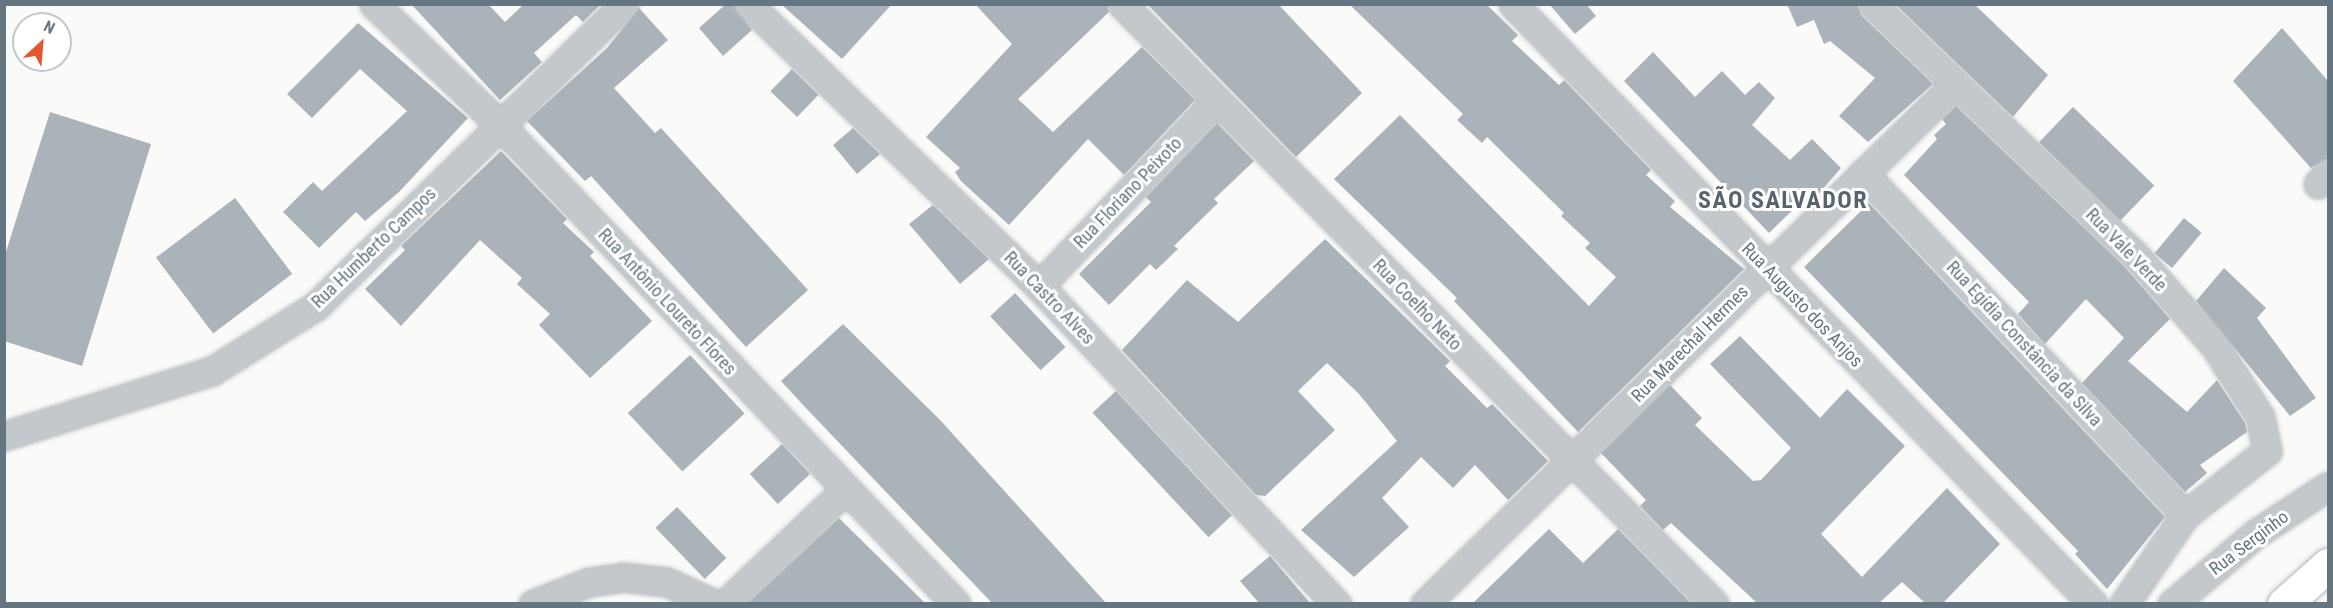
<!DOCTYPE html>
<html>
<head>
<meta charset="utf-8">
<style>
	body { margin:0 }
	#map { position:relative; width:2333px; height:608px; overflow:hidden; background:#fafaf8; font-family:"Roboto Condensed",sans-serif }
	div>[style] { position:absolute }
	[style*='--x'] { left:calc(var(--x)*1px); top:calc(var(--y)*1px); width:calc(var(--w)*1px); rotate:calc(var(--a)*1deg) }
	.building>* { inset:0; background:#aab3b9; transform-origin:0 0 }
	.roads { filter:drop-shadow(0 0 2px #b4b9bd) drop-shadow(0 0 2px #b4b9bd) }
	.minor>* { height:27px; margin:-13.5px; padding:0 13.5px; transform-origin:13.5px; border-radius:13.5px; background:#c3c8cc }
	.highway>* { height:33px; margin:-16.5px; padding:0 16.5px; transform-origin:16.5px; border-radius:16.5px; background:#fff }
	span { translate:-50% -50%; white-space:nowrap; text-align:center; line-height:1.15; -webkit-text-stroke:6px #fff; paint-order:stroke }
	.street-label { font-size:18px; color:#657683 }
	.district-label { font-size:24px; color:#57646e; font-weight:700; letter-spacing:1.5px }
	.frame { position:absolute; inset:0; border:6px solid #657683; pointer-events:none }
	.north { position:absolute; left:12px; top:12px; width:60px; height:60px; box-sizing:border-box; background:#fff; border:2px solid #c1c8cd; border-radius:50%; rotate:26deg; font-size:16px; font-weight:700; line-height:24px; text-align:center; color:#657683 }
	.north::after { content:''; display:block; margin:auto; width:21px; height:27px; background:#e4572e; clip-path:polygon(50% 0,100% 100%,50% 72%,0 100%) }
</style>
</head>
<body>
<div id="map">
	<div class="building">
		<i style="clip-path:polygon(411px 4px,488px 4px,505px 22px,524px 4px,601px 4px,583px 22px,576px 15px,534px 53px,542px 62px,500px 100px)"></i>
		<i style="clip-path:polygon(726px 4px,733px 4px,752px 30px,723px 56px,699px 28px)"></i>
		<i style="clip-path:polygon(781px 4px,892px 4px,842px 59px)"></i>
		<i style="clip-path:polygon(975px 4px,1107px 4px,1109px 12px,1018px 99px,1053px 132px,1142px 47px,1195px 100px,1124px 175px,1088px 139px,1009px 225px,961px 181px,955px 172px,960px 168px,926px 137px,1012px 44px)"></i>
		<i style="clip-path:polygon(1147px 4px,1278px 4px,1362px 93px,1296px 157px)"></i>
		<i style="clip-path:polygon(1349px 4px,1486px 4px,1518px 35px,1512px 41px,1559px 85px,1564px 80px,1651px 170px,1646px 175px,1675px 201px,1670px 207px,1744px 269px,1578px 432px,1454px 301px,1457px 298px,1334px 179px,1400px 115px,1589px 306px,1616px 277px,1585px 248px,1590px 243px,1561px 216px,1564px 213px,1487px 137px,1482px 143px,1457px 120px,1463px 114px)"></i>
		<i style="clip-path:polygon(1549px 4px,1586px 4px,1596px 16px,1575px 34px)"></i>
		<i style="clip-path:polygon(1787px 4px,1857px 4px,1861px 15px,1933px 84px,1868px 142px,1839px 116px,1875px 78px,1830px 41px,1824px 44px,1814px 20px,1797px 27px)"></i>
		<i style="clip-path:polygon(1895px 4px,1974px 4px,2048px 75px,2013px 117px)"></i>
		<i style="clip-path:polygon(639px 8px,668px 40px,614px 88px,655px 133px,661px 128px,808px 290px,746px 347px,591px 176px,585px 181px,527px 121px,607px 48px)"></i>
		<i style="clip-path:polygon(358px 23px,468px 118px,399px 192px,365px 221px,356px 212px,319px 248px,283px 212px,313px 182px,322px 191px,407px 111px,360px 69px,312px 118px,287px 94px)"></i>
		<i style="clip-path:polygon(2282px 28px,2328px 81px,2328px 158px,2311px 168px,2233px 81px)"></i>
		<i style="clip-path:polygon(1653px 52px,1695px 97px,1722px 71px,1745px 95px,1759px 82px,1775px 98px,1752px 125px,1790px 160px,1812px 139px,1841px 168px,1808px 206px,1802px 201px,1769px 233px,1624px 81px)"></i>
		<i style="left:792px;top:69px;width:37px;height:31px;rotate:44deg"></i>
		<i style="clip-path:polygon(1956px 106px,2123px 265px,2170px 319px,2128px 361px,2187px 412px,2217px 380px,2245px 423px,2247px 432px,2200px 465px,2207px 473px,2185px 492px,2082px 383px,2124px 338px,2086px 299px,2045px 344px,2018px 314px,2029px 302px,1904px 175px,1937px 139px,1934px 135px,1946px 124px,1942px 119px)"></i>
		<i style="left:2073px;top:107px;width:113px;height:49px;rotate:44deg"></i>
		<i style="clip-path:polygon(50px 112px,151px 144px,82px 366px,4px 341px,4px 258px)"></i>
		<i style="clip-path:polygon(1217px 123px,1254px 161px,1214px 199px,1218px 203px,1174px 246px,1178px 249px,1156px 270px,1150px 264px,1109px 305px,1079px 274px,1151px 202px,1146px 197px)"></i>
		<i style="clip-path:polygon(853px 128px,880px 154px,857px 174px,833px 145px)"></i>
		<i style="clip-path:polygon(501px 151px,567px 219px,563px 223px,594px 252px,590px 256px,652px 321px,590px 378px,539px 325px,550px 314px,517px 284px,522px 278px,480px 240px,401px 326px,365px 289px,405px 250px,401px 246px)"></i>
		<i style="left:235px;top:198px;width:95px;height:99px;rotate:53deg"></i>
		<i style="clip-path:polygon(1869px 203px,2165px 517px,2107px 589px,2075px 554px,2078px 551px,1804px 267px)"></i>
		<i style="clip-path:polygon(933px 205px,989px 259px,960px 284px,909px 224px)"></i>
		<i style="left:2184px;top:218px;width:23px;height:46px;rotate:40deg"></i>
		<i style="clip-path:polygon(1325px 239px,1450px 361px,1445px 366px,1487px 408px,1492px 404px,1548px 461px,1508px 500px,1475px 465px,1453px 488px,1421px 457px,1382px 498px,1409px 527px,1354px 577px,1301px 530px,1397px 441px,1359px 394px,1327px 363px,1298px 391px,1335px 430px,1265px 496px,1256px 495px,1122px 350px,1187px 280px,1238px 322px)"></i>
		<i style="clip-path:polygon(2224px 268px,2266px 308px,2257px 318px,2316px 398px,2290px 416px,2196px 301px)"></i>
		<i style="left:1015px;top:293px;width:74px;height:34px;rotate:47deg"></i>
		<i style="clip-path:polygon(843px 324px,941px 421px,1106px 603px,992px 603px,804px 406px,781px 381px)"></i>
		<i style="clip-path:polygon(1740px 336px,1820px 418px,1847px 389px,1905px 446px,1821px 534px,1862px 577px,1947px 488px,2000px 544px,1943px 603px,1925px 603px,1902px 582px,1879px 603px,1757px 603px,1671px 523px,1663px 530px,1640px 506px,1646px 500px,1601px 453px,1670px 385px,1702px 418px,1695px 425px,1753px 481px,1761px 480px,1791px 448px,1710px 364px)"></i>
		<i style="left:690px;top:355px;width:80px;height:85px;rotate:47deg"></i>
		<i style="left:1116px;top:391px;width:170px;height:32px;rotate:47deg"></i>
		<i style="left:782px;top:444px;width:41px;height:44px;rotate:47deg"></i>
		<i style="left:677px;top:507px;width:71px;height:30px;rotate:46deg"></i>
		<i style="clip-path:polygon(839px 518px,925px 603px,748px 603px)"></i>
		<i style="clip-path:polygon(1549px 529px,1583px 563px,1618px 529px,1691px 603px,1473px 603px)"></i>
		<i style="clip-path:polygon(1270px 556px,1310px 603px,1259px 603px,1240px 581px)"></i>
	</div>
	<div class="roads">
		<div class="minor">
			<i style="--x:374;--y:4;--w:175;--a:43.8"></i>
			<i style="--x:500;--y:125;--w:661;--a:46.41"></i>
			<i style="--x:748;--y:4;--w:405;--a:44.1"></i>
			<i style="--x:1039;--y:286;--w:436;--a:46.9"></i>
			<i style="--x:1122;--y:4;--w:843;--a:45.38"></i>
			<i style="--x:1513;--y:4;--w:835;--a:45.97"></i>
			<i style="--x:1872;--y:4;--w:362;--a:43.7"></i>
			<i style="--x:2134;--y:254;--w:123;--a:48.6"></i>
			<i style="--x:2215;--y:346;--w:84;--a:57.6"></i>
			<i style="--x:2260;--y:417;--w:35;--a:78"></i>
			<i style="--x:2267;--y:451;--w:104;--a:142"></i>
			<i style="--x:2185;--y:515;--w:108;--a:124.4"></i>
			<i style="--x:1863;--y:173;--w:470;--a:46.7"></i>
			<i style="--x:2318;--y:184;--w:15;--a:-48"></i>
			<i style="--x:1039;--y:286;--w:257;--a:-46.3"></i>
			<i style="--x:4;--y:436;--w:218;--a:-17.4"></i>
			<i style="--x:212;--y:371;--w:123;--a:-32"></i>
			<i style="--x:316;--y:306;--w:431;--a:-44.4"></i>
			<i style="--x:533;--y:604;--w:60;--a:-21.4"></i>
			<i style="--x:589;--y:582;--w:34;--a:-8"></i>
			<i style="--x:623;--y:577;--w:44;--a:6.5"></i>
			<i style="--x:667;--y:582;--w:52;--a:25.1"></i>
			<i style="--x:725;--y:604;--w:166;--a:-43.5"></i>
			<i style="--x:1425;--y:604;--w:742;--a:-44.45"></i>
			<i style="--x:2172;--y:604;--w:109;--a:-40.1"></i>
			<i style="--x:2255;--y:534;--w:87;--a:-33.3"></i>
		</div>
		<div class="highway">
			<i style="--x:2284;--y:604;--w:59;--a:-41.6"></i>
		</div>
	</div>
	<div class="street-label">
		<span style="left:1128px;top:193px;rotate:-46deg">Rua Floriano Peixoto</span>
		<span style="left:374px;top:248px;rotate:-44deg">Rua Humberto Campos</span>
		<span style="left:2126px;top:250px;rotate:46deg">Rua Vale Verde</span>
		<span style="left:1049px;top:298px;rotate:46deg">Rua Castro Alves</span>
		<span style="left:667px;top:302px;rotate:47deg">Rua Antônio Loureto Flores</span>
		<span style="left:1417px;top:305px;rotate:46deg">Rua Coelho Neto</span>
		<span style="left:1802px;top:305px;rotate:46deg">Rua Augusto dos Anjos</span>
		<span style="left:1690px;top:344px;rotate:-45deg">Rua Marechal Hermes</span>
		<span style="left:2024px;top:344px;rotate:47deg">Rua Egídia Constância da Silva</span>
		<span style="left:2249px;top:543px;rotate:-37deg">Rua Serginho</span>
	</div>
	<div class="district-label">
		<span style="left:1783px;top:201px">SÃO SALVADOR</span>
	</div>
	<div class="frame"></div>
	<div class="north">N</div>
</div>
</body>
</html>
